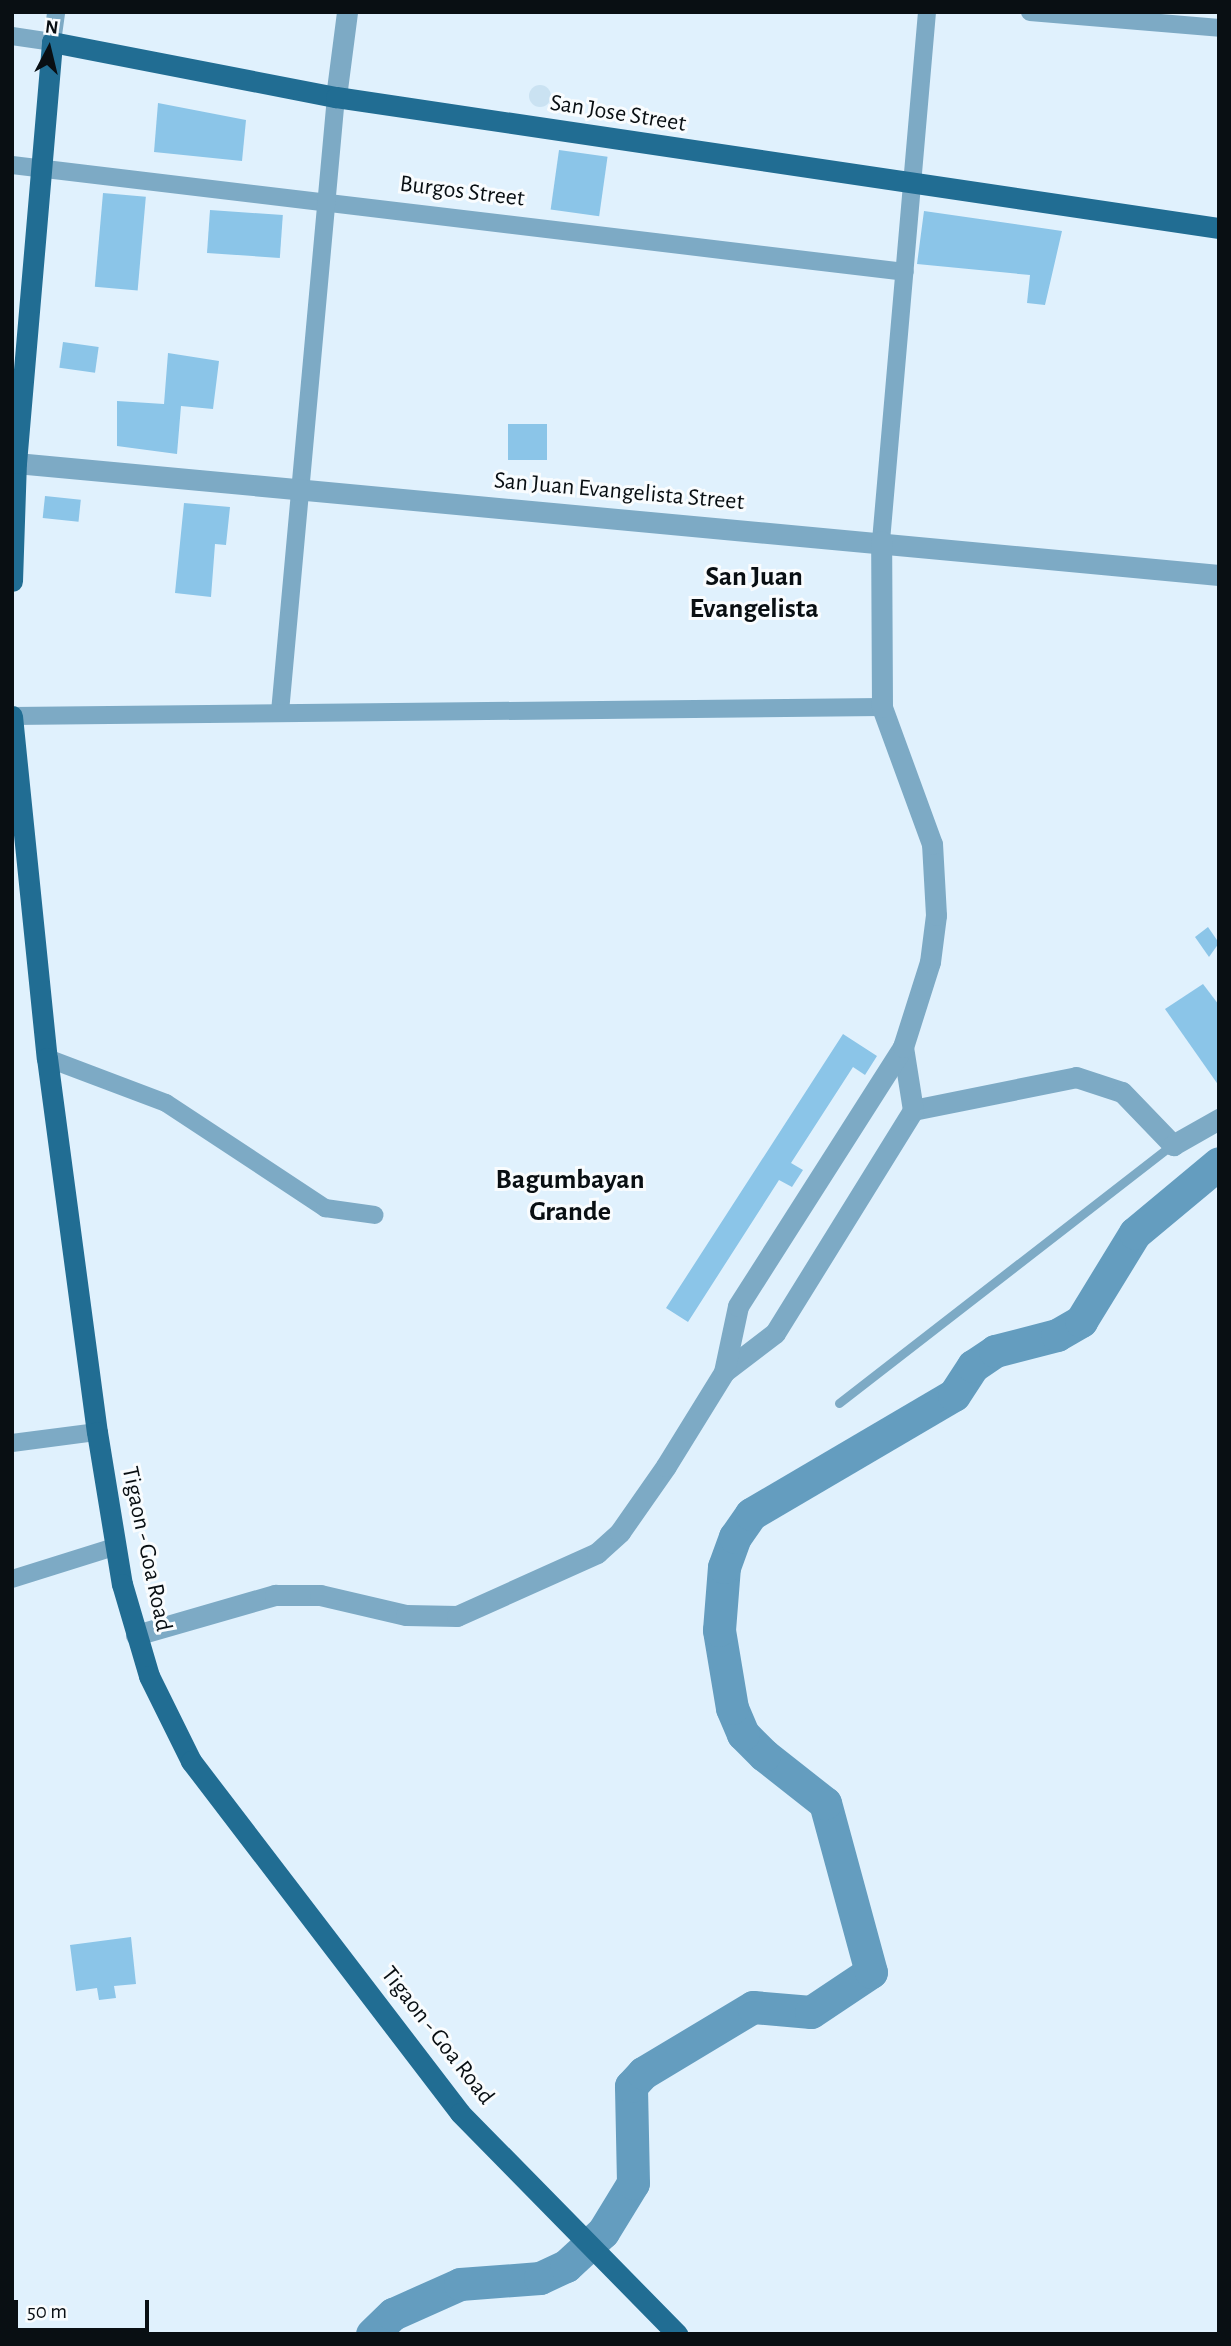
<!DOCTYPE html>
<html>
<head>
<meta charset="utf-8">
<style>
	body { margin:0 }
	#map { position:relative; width:1231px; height:2346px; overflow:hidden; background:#e0f1fd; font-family:"Alegreya Sans",sans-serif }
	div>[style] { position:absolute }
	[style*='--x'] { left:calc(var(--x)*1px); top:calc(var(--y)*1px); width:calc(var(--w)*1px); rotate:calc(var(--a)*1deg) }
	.built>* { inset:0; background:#cae2f2 }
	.round { border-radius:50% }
	.river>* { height:33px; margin:-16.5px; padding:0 16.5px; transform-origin:16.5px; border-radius:16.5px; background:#649dbf }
	.building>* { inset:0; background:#8bc5e8; transform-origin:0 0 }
	.service>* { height:9px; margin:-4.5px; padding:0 4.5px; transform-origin:4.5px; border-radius:4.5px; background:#7daac5 }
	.minor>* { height:18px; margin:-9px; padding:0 9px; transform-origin:9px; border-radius:9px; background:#7daac5 }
	.tertiary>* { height:21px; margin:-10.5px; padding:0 10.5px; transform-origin:10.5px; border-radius:10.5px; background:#7daac5 }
	.primary>* { height:21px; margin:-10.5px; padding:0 10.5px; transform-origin:10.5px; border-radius:10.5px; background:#216d93 }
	span { translate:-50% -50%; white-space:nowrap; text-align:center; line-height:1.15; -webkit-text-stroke:6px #f9fcfe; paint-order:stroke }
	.street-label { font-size:24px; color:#090f13 }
	.quarter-label { font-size:28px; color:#090f13; font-weight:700 }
	.frame { position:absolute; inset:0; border:14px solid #090f13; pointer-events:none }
	.north { position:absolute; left:14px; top:14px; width:70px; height:70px; -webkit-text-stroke:5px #f9fcfe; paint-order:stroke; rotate:7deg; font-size:19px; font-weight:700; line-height:28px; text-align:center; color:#090f13 }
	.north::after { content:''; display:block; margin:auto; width:24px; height:32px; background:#090f13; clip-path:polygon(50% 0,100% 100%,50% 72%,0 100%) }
	.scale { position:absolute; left:14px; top:2300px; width:135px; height:32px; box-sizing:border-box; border:4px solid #090f13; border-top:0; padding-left:9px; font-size:21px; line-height:24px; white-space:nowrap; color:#090f13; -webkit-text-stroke:5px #f9fcfe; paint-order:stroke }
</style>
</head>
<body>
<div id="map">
	<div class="built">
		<i class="round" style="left:529px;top:85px;width:22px;height:22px"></i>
	</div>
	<div class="river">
		<i style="--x:372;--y:2334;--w:29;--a:-44"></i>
		<i style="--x:393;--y:2314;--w:73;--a:-24.1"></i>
		<i style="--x:460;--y:2284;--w:80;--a:-4.3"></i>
		<i style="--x:540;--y:2278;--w:29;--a:-25"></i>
		<i style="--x:566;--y:2266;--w:50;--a:-42.6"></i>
		<i style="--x:603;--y:2232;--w:57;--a:-58.5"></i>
		<i style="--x:633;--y:2183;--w:97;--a:-91.2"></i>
		<i style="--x:631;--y:2086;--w:18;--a:-47"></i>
		<i style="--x:643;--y:2073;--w:128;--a:-31"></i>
		<i style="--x:753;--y:2007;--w:58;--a:4.9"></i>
		<i style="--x:811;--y:2012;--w:72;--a:-33.7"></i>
		<i style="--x:871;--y:1972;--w:175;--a:-105.2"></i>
		<i style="--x:825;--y:1803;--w:78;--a:-141.8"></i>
		<i style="--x:764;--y:1755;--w:30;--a:-135"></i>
		<i style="--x:743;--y:1734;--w:28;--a:-113"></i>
		<i style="--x:732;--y:1708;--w:79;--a:-99.5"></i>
		<i style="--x:719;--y:1630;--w:63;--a:-85.5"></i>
		<i style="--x:724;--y:1567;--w:32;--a:-70"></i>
		<i style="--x:735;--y:1537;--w:28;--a:-55"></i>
		<i style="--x:751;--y:1514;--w:235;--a:-30.4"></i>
		<i style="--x:954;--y:1395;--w:35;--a:-57"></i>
		<i style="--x:973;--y:1366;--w:27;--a:-34"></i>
		<i style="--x:995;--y:1351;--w:64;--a:-14.5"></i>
		<i style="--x:1057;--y:1335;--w:28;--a:-30"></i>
		<i style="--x:1081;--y:1321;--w:103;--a:-58.5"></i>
		<i style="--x:1135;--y:1233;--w:109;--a:-39.8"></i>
	</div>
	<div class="building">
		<i style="clip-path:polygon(158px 103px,246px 120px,242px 161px,154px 152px)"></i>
		<i style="left:559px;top:150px;width:49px;height:60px;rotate:8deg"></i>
		<i style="left:103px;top:193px;width:43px;height:94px;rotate:5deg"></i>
		<i style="left:210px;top:210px;width:73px;height:43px;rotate:4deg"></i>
		<i style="clip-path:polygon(924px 211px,1062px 231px,1045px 305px,1027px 303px,1030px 275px,917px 264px)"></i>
		<i style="left:63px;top:342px;width:36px;height:26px;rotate:8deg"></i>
		<i style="clip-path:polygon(168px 353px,219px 361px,213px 409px,181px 406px,177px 454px,117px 446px,117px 401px,164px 404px)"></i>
		<i style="left:508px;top:424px;width:39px;height:36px"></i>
		<i style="left:45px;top:496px;width:36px;height:22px;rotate:6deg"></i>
		<i style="clip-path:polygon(184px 503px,230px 507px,226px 545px,215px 544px,211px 597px,175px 593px)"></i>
		<i style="clip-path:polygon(1208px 927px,1219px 943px,1209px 957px,1195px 937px)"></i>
		<i style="clip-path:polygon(1203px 984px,1219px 1005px,1219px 1086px,1165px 1009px)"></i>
		<i style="clip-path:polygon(843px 1034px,877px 1056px,865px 1075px,853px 1067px,791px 1163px,803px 1170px,792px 1187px,779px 1180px,688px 1322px,666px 1308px)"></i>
		<i style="clip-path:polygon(131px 1937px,136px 1984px,114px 1986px,116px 1998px,99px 2000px,97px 1988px,76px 1991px,70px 1945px)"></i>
	</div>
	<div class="service">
		<i style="--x:839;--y:1403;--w:421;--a:-37.8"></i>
	</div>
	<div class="minor">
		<i style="--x:1030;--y:12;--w:190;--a:4.8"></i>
		<i style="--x:12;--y:36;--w:40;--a:8.5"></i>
		<i style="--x:52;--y:42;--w:30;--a:-82"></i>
		<i style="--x:12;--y:165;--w:899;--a:6.83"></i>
		<i style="--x:881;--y:541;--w:531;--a:-85.03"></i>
		<i style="--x:280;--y:712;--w:618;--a:-84.8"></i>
		<i style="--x:12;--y:716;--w:870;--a:-0.59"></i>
		<i style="--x:47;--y:1058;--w:127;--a:20.7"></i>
		<i style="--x:166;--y:1103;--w:191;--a:33.4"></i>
		<i style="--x:325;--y:1208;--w:50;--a:8"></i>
		<i style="--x:12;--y:1443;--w:86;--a:-7.4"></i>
		<i style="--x:12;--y:1579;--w:107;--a:-17.4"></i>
	</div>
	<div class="tertiary">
		<i style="--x:336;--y:97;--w:86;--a:-82.6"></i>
		<i style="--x:16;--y:463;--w:1208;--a:5.32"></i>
		<i style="--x:913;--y:1110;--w:166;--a:-11.4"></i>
		<i style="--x:1076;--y:1077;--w:48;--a:18.1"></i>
		<i style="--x:1122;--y:1092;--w:74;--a:46.1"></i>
		<i style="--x:1173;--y:1145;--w:53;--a:-29.5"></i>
		<i style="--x:724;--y:1372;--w:64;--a:-37.4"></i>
		<i style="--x:775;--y:1333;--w:262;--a:-58.2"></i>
		<i style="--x:913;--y:1110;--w:64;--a:-99"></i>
		<i style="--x:136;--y:1635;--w:145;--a:-16.1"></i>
		<i style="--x:275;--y:1595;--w:45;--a:0"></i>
		<i style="--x:320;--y:1595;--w:88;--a:13.1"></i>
		<i style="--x:406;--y:1615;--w:51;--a:1.1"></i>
		<i style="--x:457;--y:1616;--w:154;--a:-24.2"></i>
		<i style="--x:597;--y:1553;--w:31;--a:-42"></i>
		<i style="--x:620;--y:1532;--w:80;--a:-55.1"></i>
		<i style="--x:666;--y:1466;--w:110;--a:-58.3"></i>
		<i style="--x:724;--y:1372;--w:67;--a:-78"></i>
		<i style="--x:738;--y:1306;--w:307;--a:-57.5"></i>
		<i style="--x:903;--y:1047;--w:89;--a:-72.4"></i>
		<i style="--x:930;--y:962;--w:47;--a:-82.7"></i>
		<i style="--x:936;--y:915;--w:71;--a:-93.2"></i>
		<i style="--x:932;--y:844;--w:146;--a:-110.1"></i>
		<i style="--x:882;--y:707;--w:166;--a:-90.3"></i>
	</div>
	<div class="primary">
		<i style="--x:12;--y:581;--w:118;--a:-88.1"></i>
		<i style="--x:16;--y:463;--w:423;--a:-85.1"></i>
		<i style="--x:52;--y:42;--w:289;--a:11"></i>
		<i style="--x:336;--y:97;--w:893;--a:8.44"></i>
		<i style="--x:12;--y:716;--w:344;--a:84.2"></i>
		<i style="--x:47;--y:1058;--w:377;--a:82.4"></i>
		<i style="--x:97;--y:1432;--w:154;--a:80.7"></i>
		<i style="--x:122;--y:1584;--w:96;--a:73.6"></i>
		<i style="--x:149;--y:1676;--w:95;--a:63.7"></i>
		<i style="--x:191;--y:1761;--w:443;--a:52.6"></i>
		<i style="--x:460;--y:2113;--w:310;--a:45.5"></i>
	</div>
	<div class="street-label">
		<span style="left:618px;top:114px;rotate:9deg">San Jose Street</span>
		<span style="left:462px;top:192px;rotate:7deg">Burgos Street</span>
		<span style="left:619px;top:492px;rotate:5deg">San Juan Evangelista Street</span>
		<span style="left:146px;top:1549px;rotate:78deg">Tigaon - Goa Road</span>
		<span style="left:437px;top:2036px;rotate:52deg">Tigaon - Goa Road</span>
	</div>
	<div class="quarter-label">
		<span style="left:754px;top:593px">San Juan<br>Evangelista</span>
		<span style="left:570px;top:1196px">Bagumbayan<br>Grande</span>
	</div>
	<div class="frame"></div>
	<div class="north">N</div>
	<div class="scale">50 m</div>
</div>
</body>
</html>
